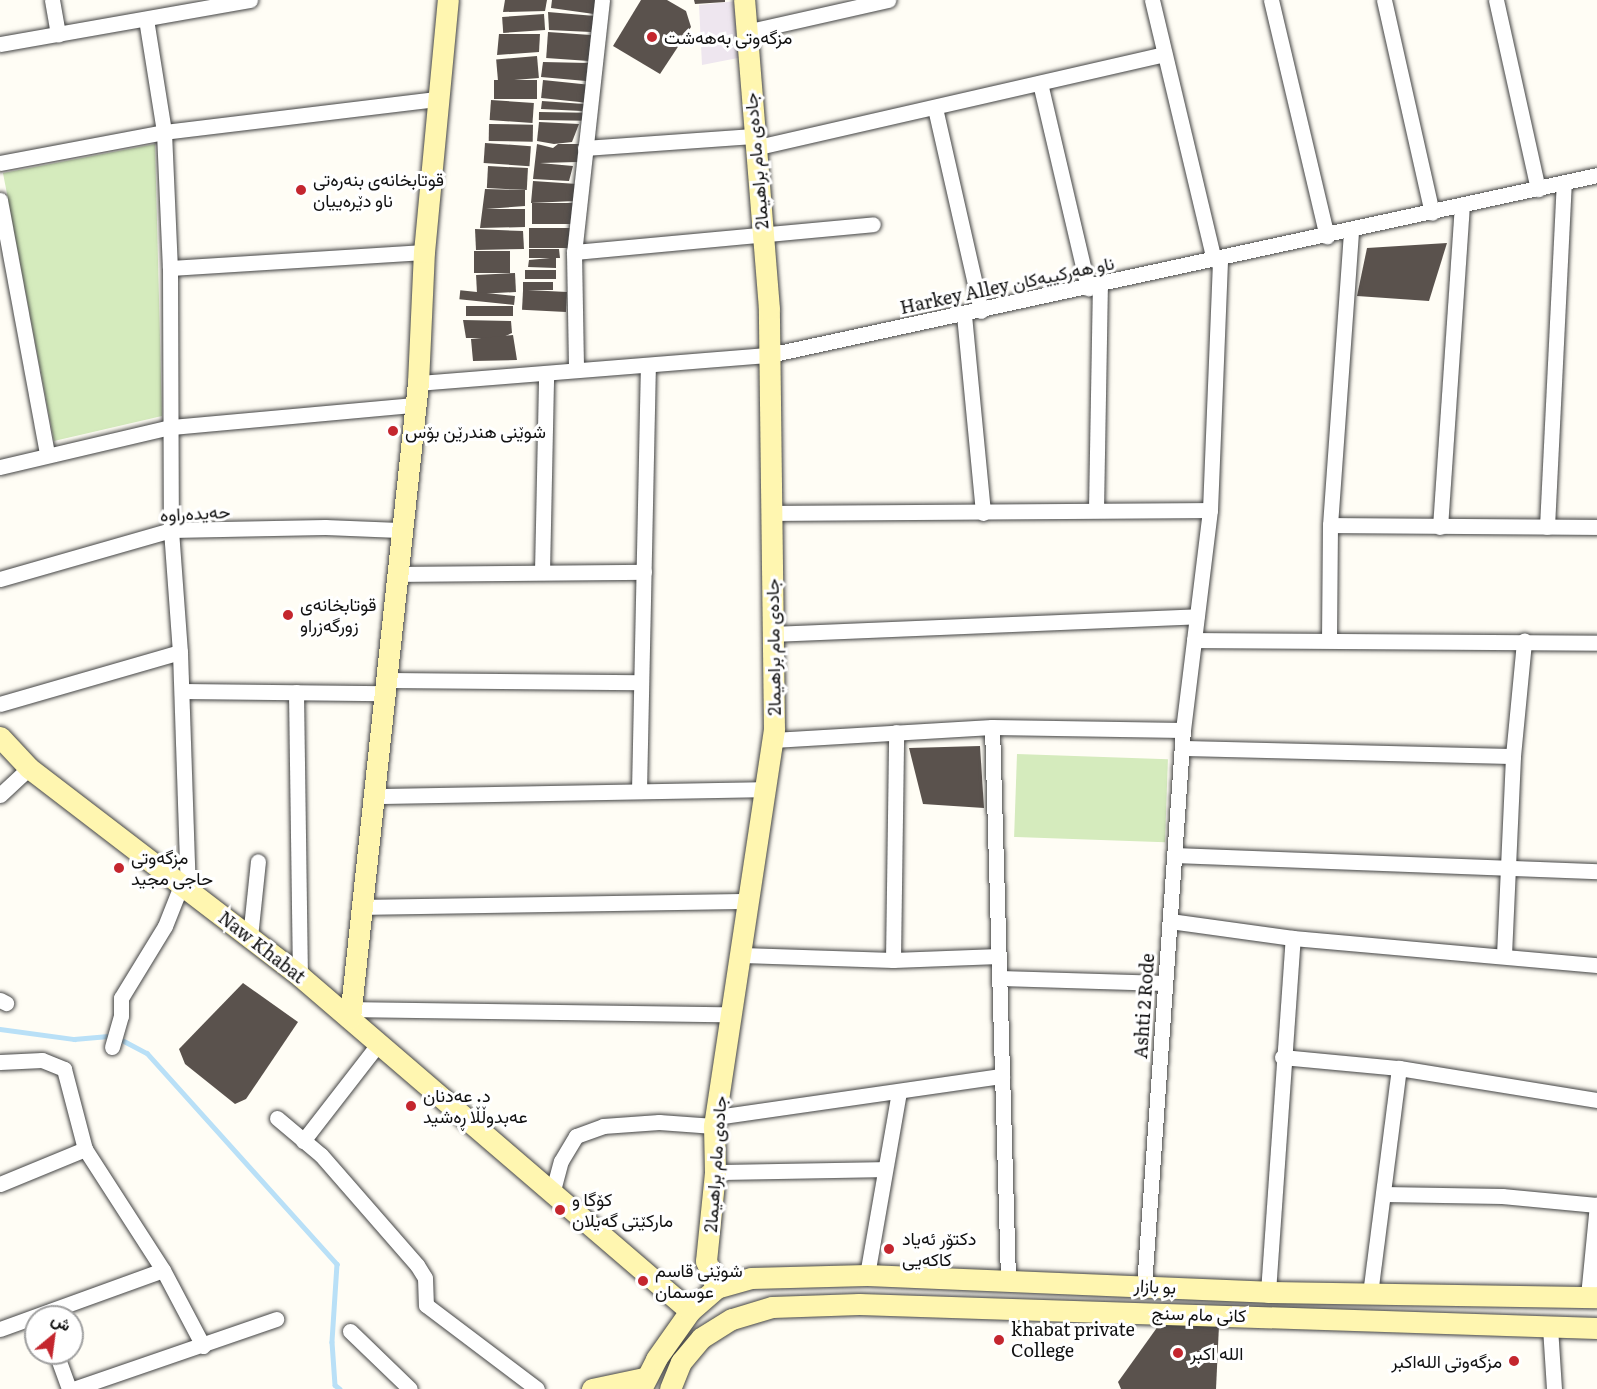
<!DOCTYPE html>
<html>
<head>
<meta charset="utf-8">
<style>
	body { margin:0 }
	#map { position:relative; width:1597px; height:1389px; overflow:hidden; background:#fffdf5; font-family:Literata,Vazirmatn,serif }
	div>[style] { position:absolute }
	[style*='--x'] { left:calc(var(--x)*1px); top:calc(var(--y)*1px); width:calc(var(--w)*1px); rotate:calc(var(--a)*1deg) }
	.industrial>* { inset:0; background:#eee6ef }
	.green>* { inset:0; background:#d5ebbd; transform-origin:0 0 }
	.stream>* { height:4.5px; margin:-2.25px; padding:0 2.25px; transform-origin:2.25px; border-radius:2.25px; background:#b9e0f7 }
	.building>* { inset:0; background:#5a524d; transform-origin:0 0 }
	.roads { filter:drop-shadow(0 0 2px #444) drop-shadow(0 0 2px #444) }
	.street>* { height:15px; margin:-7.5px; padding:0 7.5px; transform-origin:7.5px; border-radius:7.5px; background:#fff }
	.secondary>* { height:21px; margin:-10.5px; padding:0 10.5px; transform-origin:10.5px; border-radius:10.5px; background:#fff6b0 }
	.dots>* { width:16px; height:16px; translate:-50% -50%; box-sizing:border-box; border:3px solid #fff; border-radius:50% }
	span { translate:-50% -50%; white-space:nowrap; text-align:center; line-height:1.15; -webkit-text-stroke:6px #fff; paint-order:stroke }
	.poi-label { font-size:18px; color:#111 }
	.left { translate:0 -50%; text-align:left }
	.right { translate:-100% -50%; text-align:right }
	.street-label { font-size:18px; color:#111 }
	.north { position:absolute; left:24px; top:1305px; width:60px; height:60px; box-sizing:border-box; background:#fff; border:2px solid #a0a0a0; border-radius:50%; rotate:29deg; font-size:16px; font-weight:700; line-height:24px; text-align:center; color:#111 }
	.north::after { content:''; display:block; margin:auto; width:21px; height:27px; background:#c4262e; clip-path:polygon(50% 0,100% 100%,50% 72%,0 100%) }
</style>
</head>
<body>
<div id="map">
	<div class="industrial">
		<i style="clip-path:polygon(737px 1px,748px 56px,702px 65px,699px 5px)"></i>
	</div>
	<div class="green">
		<i style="clip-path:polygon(155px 144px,162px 416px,54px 441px,3px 173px)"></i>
		<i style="left:1017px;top:754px;width:151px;height:83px;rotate:2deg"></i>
	</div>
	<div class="stream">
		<i style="--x:0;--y:1029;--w:75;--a:7.7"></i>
		<i style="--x:74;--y:1039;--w:37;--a:-5"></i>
		<i style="--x:124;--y:1041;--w:26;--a:28"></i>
		<i style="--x:147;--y:1053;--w:284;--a:48"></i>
		<i style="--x:337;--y:1264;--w:78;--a:93.7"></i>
		<i style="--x:332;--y:1342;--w:43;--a:86"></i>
		<i style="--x:335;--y:1385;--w:6;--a:39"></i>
	</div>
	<div class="building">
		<i style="clip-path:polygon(505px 0,547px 0,545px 11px,503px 12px)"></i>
		<i style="clip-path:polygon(552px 0,598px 0,594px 14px,551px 8px)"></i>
		<i style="clip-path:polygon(641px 0,667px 0,686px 11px,691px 27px,660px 74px,613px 46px)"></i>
		<i style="clip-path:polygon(694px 0,725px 0,725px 2px,695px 4px)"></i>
		<i style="clip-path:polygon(548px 12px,595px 16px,591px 32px,549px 30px)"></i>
		<i style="left:544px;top:14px;width:16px;height:42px;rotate:86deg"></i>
		<i style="left:548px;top:32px;width:43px;height:26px;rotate:4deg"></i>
		<i style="clip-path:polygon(499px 34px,540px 34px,539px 52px,497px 55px)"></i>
		<i style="left:537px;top:56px;width:22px;height:41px;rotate:85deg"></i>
		<i style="clip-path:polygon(543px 62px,588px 63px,586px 81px,541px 77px)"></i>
		<i style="left:494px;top:80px;width:43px;height:19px"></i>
		<i style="left:543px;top:80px;width:46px;height:18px;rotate:6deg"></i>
		<i style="left:491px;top:100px;width:43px;height:20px;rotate:4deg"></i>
		<i style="clip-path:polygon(542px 101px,584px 104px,582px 111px,541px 109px)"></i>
		<i style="left:539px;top:112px;width:46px;height:8px;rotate:1deg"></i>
		<i style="clip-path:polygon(539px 122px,579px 124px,572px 142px,554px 144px,537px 141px)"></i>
		<i style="left:489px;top:124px;width:44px;height:17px;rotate:1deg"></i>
		<i style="left:485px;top:143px;width:46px;height:20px;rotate:4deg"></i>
		<i style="clip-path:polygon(537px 144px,553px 148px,558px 144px,579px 144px,577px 162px,540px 163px,573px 166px,569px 181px,533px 179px)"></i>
		<i style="left:488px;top:166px;width:40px;height:22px;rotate:3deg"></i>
		<i style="clip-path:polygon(533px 181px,577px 184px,574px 201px,531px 203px)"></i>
		<i style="clip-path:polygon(485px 189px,525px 190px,525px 206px,486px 209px,525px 209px,525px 227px,480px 228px)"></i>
		<i style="left:573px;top:203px;width:21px;height:41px;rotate:90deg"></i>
		<i style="left:529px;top:228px;width:42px;height:20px"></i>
		<i style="clip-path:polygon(475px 229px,523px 231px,524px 249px,476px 250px)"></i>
		<i style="clip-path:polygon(1447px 243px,1429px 301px,1357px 296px,1367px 248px)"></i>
		<i style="clip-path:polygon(529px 249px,559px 249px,560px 258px,556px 258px,556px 268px,528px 267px,529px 260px,550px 258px,529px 258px)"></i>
		<i style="left:510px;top:251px;width:22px;height:36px;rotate:90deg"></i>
		<i style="left:556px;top:270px;width:9px;height:31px;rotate:90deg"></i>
		<i style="left:515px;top:273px;width:19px;height:39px;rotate:87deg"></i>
		<i style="left:553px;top:282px;width:8px;height:30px;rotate:90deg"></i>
		<i style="left:567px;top:292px;width:20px;height:44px;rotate:93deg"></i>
		<i style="left:515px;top:296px;width:9px;height:55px;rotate:96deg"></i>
		<i style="left:513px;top:306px;width:10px;height:47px;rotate:90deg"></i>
		<i style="clip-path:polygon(463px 320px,511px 321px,512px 333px,501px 338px,466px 338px)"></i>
		<i style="clip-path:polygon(513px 335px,517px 360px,473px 361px,471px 339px)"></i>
		<i style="clip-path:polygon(980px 746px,984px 808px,923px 804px,909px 748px)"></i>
		<i style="clip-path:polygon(243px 983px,298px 1022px,246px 1099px,235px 1104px,185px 1064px,179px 1049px)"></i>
		<i style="clip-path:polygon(1161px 1322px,1219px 1325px,1216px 1389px,1121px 1389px,1118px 1382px)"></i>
	</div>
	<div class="roads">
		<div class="street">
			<i style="--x:52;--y:0;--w:35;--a:80"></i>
			<i style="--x:602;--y:0;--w:254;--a:96.3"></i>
			<i style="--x:574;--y:252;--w:300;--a:-5.3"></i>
			<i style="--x:1152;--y:0;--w:267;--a:76.6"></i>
			<i style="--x:1271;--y:0;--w:243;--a:76.7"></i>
			<i style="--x:1384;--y:0;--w:218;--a:77.3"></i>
			<i style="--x:1496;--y:0;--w:194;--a:77.5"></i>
			<i style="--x:146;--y:19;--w:114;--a:80.9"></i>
			<i style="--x:164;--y:132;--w:136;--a:87.5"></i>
			<i style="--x:170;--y:268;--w:262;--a:89.8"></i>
			<i style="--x:171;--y:530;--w:122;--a:85.8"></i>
			<i style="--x:180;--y:652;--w:236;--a:88.1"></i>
			<i style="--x:746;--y:32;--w:146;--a:-12.7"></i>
			<i style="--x:0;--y:44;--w:254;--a:-10"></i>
			<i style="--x:1040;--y:83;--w:211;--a:76.8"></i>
			<i style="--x:935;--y:108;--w:208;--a:77.2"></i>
			<i style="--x:585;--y:148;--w:168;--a:-4.1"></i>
			<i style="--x:754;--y:148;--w:421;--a:-12.9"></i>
			<i style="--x:0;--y:163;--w:167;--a:-10.7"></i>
			<i style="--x:164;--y:132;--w:275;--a:-6.9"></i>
			<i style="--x:0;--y:200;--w:258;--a:79.5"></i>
			<i style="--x:574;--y:252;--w:117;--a:89"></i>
			<i style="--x:170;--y:268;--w:255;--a:-3.6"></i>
			<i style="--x:964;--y:315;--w:199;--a:84.5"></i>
			<i style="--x:418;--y:383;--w:352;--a:-4.6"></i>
			<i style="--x:769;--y:355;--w:847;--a:-12.26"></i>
			<i style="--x:0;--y:467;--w:176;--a:-13.2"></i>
			<i style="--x:171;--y:427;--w:245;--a:-5.2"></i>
			<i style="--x:1096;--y:510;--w:225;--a:-89"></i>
			<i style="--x:771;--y:513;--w:439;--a:-0.4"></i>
			<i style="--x:1330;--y:525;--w:267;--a:0.4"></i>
			<i style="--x:1440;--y:527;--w:322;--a:-86.1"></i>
			<i style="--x:1547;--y:527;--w:343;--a:-87.2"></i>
			<i style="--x:542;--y:572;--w:199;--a:-88.8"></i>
			<i style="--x:399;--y:574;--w:245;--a:-0.5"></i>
			<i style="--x:0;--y:579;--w:178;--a:-16"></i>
			<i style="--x:171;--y:530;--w:154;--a:-1.1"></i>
			<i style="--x:325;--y:527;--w:74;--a:2.3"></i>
			<i style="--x:773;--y:634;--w:424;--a:-2.4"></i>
			<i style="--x:1194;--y:640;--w:403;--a:0.4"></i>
			<i style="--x:1329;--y:640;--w:115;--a:-89.5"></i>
			<i style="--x:1330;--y:525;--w:297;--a:-85.9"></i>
			<i style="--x:388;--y:680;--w:253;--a:0.5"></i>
			<i style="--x:182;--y:691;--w:204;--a:0.6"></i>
			<i style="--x:296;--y:692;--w:284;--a:89.2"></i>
			<i style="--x:0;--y:704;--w:187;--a:-16.1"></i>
			<i style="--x:992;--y:727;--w:552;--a:88.34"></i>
			<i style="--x:773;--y:740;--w:219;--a:-3.4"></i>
			<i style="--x:992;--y:727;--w:191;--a:0.9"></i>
			<i style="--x:1182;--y:748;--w:331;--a:1.4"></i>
			<i style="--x:639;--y:791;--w:426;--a:-88.8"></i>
			<i style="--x:0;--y:795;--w:40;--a:-43"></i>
			<i style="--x:376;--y:796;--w:390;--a:-1"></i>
			<i style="--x:1175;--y:855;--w:422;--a:2.2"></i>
			<i style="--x:364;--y:907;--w:386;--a:-0.9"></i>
			<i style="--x:1170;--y:921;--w:124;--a:7.9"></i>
			<i style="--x:1293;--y:938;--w:305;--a:5.1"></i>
			<i style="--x:250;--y:937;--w:76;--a:-84"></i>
			<i style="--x:742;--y:955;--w:151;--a:1.9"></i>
			<i style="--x:893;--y:960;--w:106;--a:-2.2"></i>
			<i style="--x:1504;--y:955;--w:199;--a:-87.4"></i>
			<i style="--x:1513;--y:756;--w:116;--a:-84.5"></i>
			<i style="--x:893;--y:960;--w:228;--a:-89.2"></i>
			<i style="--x:1000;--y:978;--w:165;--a:1.7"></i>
			<i style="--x:0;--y:1000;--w:7;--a:27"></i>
			<i style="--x:351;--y:1009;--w:381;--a:0.8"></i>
			<i style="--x:112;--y:1047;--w:32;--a:-74"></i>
			<i style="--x:121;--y:1016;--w:18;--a:-90"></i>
			<i style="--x:121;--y:998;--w:84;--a:-58.6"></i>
			<i style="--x:165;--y:926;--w:46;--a:-68.4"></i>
			<i style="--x:1282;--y:1057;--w:118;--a:5.4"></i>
			<i style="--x:1399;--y:1068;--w:201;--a:9.2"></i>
			<i style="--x:0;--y:1062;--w:42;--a:-2.7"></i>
			<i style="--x:42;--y:1060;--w:24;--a:22"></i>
			<i style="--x:64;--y:1069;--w:83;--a:75.3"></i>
			<i style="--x:85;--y:1149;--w:144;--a:57.2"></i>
			<i style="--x:163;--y:1270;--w:86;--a:62.2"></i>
			<i style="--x:716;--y:1117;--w:289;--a:-8.2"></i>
			<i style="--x:277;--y:1118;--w:57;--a:40.1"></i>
			<i style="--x:321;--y:1155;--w:146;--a:48.9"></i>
			<i style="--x:417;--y:1265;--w:15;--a:58"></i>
			<i style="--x:425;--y:1278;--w:27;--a:88"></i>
			<i style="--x:426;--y:1305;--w:139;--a:37.1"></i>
			<i style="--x:303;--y:1141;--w:124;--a:-52.2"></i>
			<i style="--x:715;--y:1172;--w:168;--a:-1"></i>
			<i style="--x:0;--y:1184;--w:92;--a:-22.4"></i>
			<i style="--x:552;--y:1194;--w:34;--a:-75"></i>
			<i style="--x:561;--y:1161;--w:29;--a:-59"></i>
			<i style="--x:576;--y:1136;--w:29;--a:-20"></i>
			<i style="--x:603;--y:1126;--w:56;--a:-4.1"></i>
			<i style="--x:659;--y:1122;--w:55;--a:4.2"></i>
			<i style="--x:1383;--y:1194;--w:119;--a:1"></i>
			<i style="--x:1502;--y:1196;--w:95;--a:5.4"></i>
			<i style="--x:867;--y:1275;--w:186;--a:-80.1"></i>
			<i style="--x:1144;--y:1286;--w:557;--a:-85.99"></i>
			<i style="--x:1183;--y:730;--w:222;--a:-83"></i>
			<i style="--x:1210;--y:510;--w:251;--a:-87.7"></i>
			<i style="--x:1268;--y:1292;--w:355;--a:-86"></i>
			<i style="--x:1370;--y:1294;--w:228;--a:-82.7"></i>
			<i style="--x:1588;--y:1296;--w:92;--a:-84.4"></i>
			<i style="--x:1550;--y:1327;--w:62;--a:86.3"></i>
			<i style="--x:0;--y:1329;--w:173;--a:-19.9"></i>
			<i style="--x:350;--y:1331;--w:83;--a:44"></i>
			<i style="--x:56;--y:1353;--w:38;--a:70"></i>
			<i style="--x:73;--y:1389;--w:215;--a:-19"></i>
		</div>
		<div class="secondary">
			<i style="--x:0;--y:737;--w:42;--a:46.9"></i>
			<i style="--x:29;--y:768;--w:342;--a:37.5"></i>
			<i style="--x:300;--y:976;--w:514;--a:40.66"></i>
			<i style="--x:350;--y:1018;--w:639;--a:-83.89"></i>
			<i style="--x:418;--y:383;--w:131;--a:-87.4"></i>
			<i style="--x:424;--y:252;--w:253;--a:-84.6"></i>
			<i style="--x:716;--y:1288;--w:29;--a:-110"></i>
			<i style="--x:706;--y:1261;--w:89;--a:-84.2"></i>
			<i style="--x:715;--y:1172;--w:46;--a:-91.2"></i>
			<i style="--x:714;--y:1126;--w:401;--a:-81.4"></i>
			<i style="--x:774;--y:730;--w:421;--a:-90.7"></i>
			<i style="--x:769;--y:309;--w:310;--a:-94.6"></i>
			<i style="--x:592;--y:1389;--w:53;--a:-11.9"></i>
			<i style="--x:641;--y:1389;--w:34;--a:-63"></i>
			<i style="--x:656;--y:1359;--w:59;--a:-54.7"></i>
			<i style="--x:690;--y:1311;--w:35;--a:-41"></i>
			<i style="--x:716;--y:1288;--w:36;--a:-16"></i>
			<i style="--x:751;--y:1278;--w:116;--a:-1.5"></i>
			<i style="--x:867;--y:1275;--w:401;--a:2.4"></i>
			<i style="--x:1268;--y:1292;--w:329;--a:0.9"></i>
			<i style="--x:670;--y:1389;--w:29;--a:-68"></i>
			<i style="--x:681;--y:1362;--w:31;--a:-50"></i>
			<i style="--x:701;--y:1338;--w:36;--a:-32"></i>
			<i style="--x:732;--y:1319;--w:42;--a:-16.7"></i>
			<i style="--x:772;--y:1307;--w:87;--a:-2"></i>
			<i style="--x:859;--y:1304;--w:738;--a:1.86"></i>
		</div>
	</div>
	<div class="dots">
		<i style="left:652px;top:37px;background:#c4262e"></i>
		<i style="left:301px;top:190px;background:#c4262e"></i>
		<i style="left:393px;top:431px;background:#c4262e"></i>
		<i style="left:288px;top:615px;background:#c4262e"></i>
		<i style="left:119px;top:868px;background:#c4262e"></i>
		<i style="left:411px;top:1106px;background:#c4262e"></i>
		<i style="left:560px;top:1210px;background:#c4262e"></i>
		<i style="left:889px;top:1249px;background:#c4262e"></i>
		<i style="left:643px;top:1281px;background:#c4262e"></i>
		<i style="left:999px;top:1340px;background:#c4262e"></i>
		<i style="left:1178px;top:1353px;background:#c4262e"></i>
		<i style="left:1514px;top:1361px;background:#c4262e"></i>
	</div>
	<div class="poi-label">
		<span class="left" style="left:664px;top:37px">مزگەوتی بەهەشت</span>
		<span class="left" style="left:313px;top:190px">قوتابخانەى بنەرەتى<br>ناو دێرەييان</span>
		<span class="left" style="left:405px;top:431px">شوێنی هندرێن بۆس</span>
		<span class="left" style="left:300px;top:615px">قوتابخانەی<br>زورگەزراو</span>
		<span class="left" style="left:131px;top:868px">مزگەوتى<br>حاجى مجيد</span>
		<span class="left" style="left:423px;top:1106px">د. عەدنان<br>عەبدوڵڵا ڕەشید</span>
		<span class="left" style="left:572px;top:1210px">کۆگا و<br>مارکێتی گەیلان</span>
		<span class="left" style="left:902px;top:1249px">دکتۆر ئەیاد<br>کاکەیی</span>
		<span class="left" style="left:655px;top:1281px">شوێنی قاسم<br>عوسمان</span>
		<span class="left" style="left:1011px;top:1340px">khabat private<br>College</span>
		<span class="left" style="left:1190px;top:1353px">اللە اكبر</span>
		<span class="right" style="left:1502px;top:1361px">مزگەوتی اللەاکبر</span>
	</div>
	<div class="street-label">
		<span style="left:756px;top:161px;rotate:-95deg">جادەی مام براهیما2</span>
		<span style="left:1007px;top:285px;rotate:-12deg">Harkey Alley ناو هەركييەكان</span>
		<span style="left:195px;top:513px;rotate:-3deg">حەیدەراوە</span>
		<span style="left:773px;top:647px;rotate:-91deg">جادەی مام براهیما2</span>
		<span style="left:262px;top:947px;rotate:38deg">Naw Khabat</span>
		<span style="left:1144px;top:1006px;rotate:-86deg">Ashti 2 Rode</span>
		<span style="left:715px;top:1164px;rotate:-86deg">جادەی مام براهیما2</span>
		<span style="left:1155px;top:1286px;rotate:3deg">بو بازار</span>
		<span style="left:1199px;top:1314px;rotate:2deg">کانی مام سنج</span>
	</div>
	<div class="north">ش</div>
</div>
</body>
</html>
